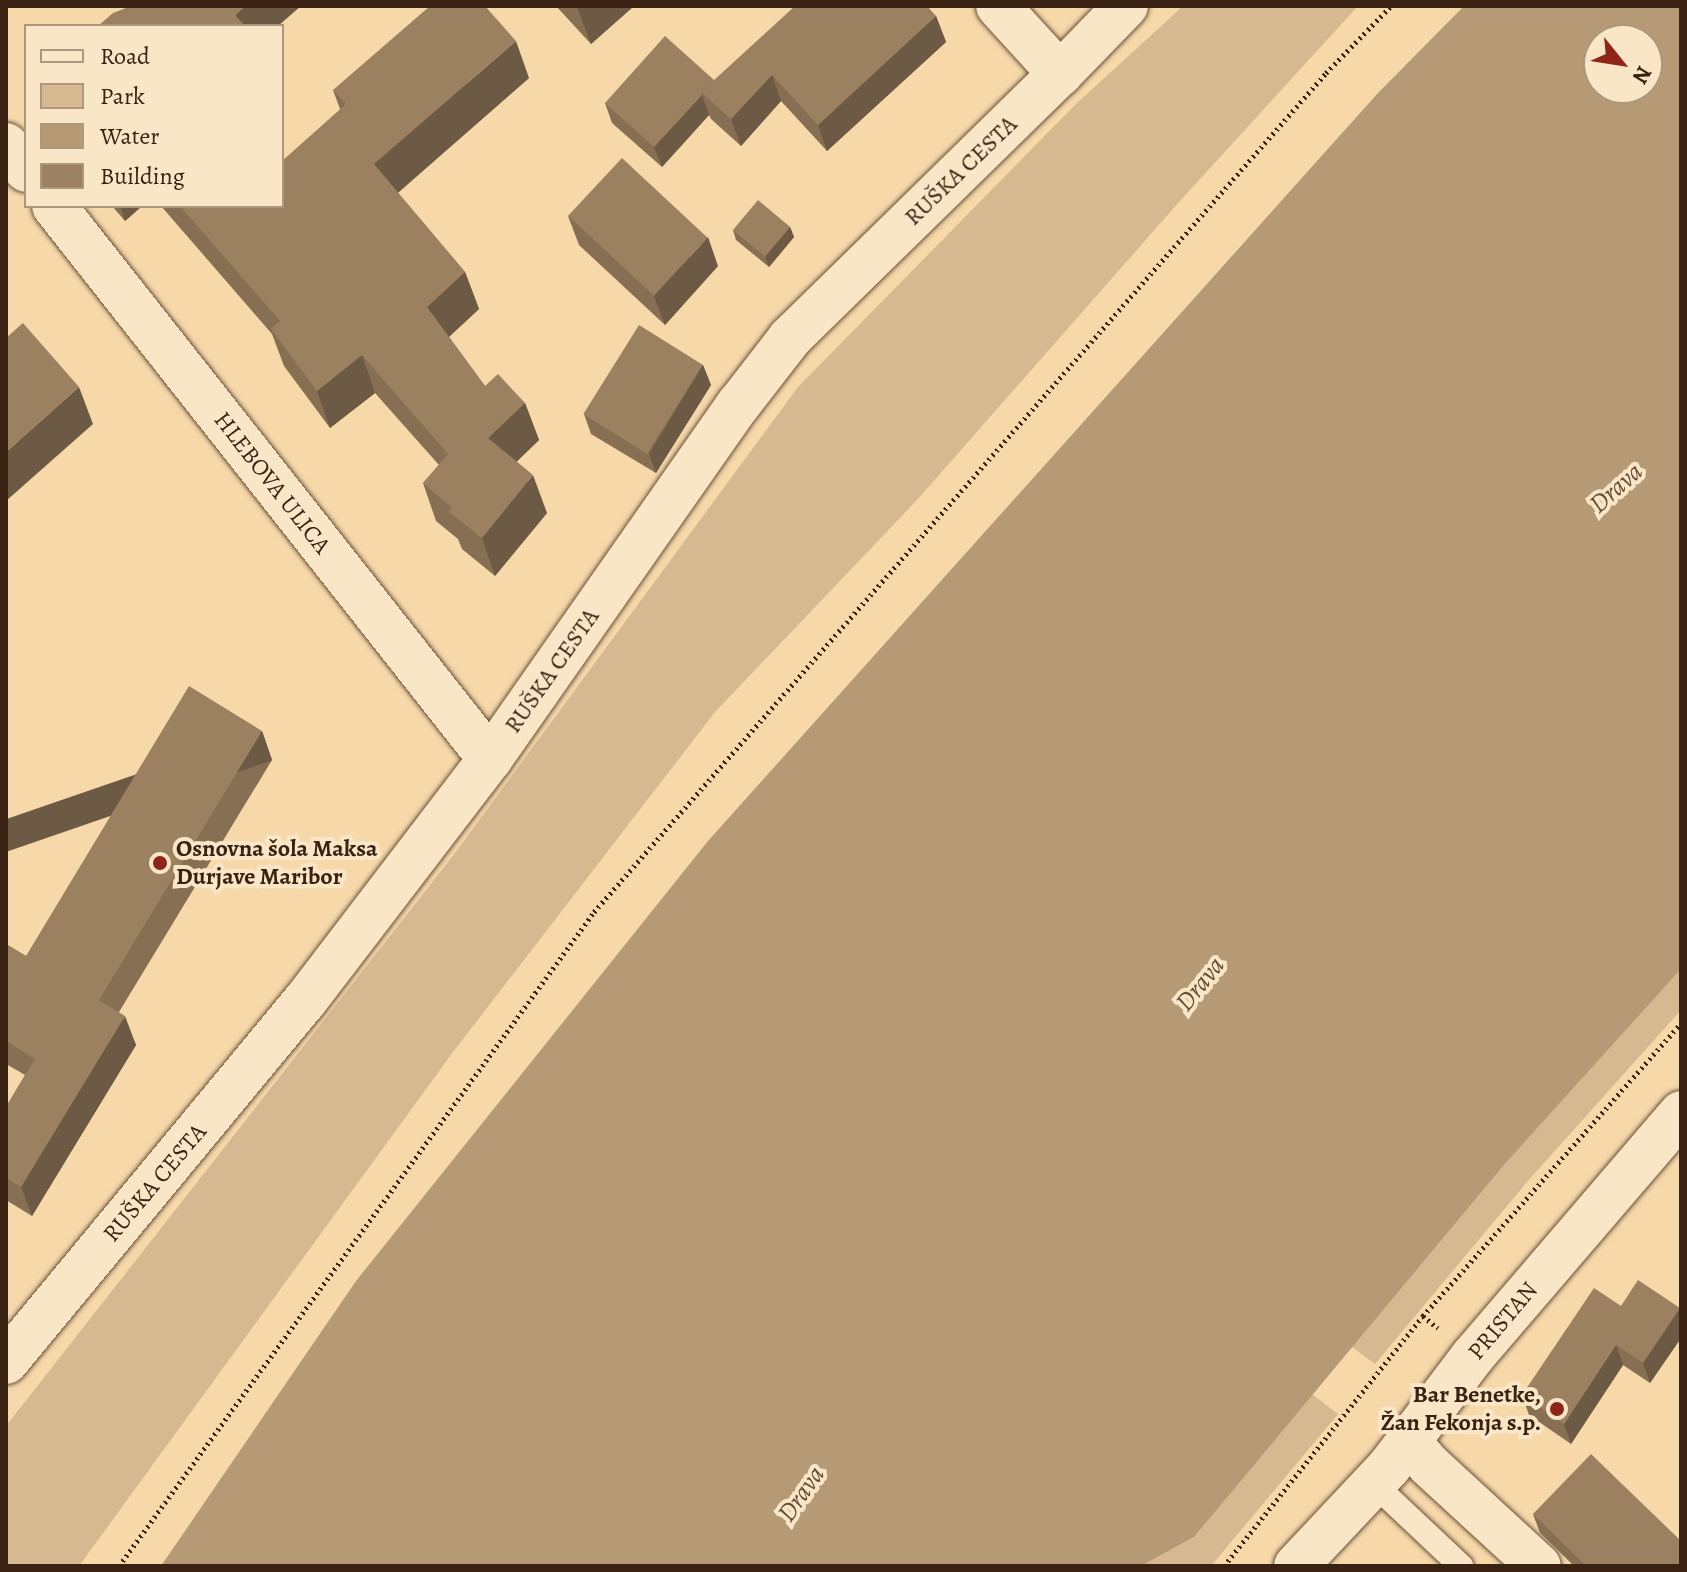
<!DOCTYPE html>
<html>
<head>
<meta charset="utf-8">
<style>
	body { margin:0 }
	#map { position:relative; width:1687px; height:1572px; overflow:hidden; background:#f6d8a9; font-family:Alegreya,serif }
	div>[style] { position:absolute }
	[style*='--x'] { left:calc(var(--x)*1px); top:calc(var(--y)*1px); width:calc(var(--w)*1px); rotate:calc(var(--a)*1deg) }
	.green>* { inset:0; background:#d6b990 }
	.water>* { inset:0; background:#b69a76 }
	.path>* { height:5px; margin-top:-2.5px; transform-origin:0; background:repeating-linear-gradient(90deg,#3a2213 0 2px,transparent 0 6px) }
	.roads { filter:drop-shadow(0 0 2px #695038) drop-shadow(0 0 2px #695038) }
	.service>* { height:24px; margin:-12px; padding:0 12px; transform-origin:12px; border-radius:12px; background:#f9e6c7 }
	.minor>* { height:44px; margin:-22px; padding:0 22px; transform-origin:22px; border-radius:22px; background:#f9e6c7 }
	.wall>* { inset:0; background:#866f53 }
	.shaded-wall>* { inset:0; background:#6d5a44; transform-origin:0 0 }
	.building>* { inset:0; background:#9c8161; transform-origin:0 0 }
	.dots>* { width:22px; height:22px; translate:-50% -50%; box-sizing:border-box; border:4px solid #f9e6c7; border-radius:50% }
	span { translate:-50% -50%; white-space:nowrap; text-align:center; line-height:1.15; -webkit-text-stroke:8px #f9e6c7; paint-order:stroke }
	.street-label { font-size:24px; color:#3a2213 }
	.poi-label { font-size:24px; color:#3a2213; font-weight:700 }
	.left { translate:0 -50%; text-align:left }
	.right { translate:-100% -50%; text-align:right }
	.water-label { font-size:26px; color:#654c36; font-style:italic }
	.frame { position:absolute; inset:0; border:8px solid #3a2213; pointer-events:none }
	.legend { position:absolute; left:24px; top:24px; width:260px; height:184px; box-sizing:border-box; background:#f9e6c7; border:2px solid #ad987f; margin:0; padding:10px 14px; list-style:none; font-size:24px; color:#3a2213 }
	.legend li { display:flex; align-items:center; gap:16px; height:40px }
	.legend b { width:40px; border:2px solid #ad987f }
	.north { position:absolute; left:1583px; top:24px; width:80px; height:80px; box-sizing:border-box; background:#f9e6c7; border:2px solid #ad987f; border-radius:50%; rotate:120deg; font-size:22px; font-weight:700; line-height:32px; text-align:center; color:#3a2213 }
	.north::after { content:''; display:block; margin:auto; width:28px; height:36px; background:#8f2418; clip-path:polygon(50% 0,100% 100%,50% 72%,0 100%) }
</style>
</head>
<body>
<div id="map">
	<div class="green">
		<i style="clip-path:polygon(1183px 6px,1358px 6px,1179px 202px,917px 500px,715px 712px,453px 1052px,79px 1566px,6px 1566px,6px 1426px,452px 857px,798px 387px,1076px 104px)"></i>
		<i style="clip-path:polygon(1681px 969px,1681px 1010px,1527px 1182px,1375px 1364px,1352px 1347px,1504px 1165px)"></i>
		<i style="clip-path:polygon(1312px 1394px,1338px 1414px,1211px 1566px,1141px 1566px,1194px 1537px)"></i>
	</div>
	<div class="water">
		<i style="clip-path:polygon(evenodd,1464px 6px,1681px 6px,1681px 969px,1504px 1165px,1194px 1537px,1141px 1566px,161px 1566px,356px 1281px,708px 841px,1378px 93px,1464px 6px,1599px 40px,1647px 40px,1647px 88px,1599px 88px,1599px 40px)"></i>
	</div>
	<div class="path">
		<i style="--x:1423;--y:1316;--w:19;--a:39"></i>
		<i style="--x:119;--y:1566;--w:808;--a:-54.01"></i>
		<i style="--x:594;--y:912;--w:1113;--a:-48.9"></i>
		<i style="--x:1326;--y:73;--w:93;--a:-45.9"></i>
		<i style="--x:1224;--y:1566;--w:320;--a:-51.5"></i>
		<i style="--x:1423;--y:1316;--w:390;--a:-48.6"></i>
	</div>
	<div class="roads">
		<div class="service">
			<i style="--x:1374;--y:1484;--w:120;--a:43.3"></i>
		</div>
		<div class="minor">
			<i style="--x:998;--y:6;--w:92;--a:47.6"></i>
			<i style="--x:6;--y:145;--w:32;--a:51"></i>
			<i style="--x:54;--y:206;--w:704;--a:51.75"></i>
			<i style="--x:6;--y:1362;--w:469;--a:-50.4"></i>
			<i style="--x:305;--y:1001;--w:305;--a:-52.6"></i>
			<i style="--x:490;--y:759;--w:434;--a:-55"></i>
			<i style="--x:739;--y:404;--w:83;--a:-52.3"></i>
			<i style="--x:790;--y:338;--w:378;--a:-44.4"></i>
			<i style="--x:1060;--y:74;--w:95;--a:-45.9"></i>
			<i style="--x:1409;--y:1442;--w:30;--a:49"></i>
			<i style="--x:1429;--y:1465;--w:149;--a:42.6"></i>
			<i style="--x:1296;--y:1566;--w:136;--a:-46.8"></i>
			<i style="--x:1389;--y:1467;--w:139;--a:-52.9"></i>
			<i style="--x:1473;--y:1356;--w:320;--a:-49.4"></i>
		</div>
	</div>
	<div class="wall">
		<i style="clip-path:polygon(556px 6px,634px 6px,591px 44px)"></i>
		<i style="clip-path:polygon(936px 16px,946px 42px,827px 151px,781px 101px,741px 146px,711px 119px,709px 115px,662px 167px,612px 123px,605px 103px,714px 80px)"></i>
		<i style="clip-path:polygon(529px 78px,398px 193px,465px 272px,479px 309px,449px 337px,485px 386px,525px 403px,539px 440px,516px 462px,547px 513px,495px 576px,462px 549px,458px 539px,436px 521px,423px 483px,439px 465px,375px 393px,330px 428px,284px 366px,272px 334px,161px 206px,282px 206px,340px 109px,333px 90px)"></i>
		<i style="clip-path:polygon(112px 206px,142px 206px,125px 221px)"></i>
		<i style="clip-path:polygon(568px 216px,718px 266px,665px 325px,579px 245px)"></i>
		<i style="clip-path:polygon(790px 227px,794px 237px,769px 267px,736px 240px,733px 230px)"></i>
		<i style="clip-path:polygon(703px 365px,711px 385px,656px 473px,591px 434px,584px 414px)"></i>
		<i style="clip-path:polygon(262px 731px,272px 760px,119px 1012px,136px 1045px,32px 1216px,6px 1200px,6px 1107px,25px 1075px,6px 1064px,6px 944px,26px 956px)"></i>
		<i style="clip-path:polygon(1621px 1306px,1680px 1308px,1681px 1338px,1650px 1383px,1623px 1365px,1571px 1444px,1529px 1415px,1522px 1395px)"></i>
		<i style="clip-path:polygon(1533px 1514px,1681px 1566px,1574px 1566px,1540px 1533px)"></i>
	</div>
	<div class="shaded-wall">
		<i style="clip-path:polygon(245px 6px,301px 6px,278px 26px,239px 26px,235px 15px)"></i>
		<i style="clip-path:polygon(578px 6px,634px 6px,591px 44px,577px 7px)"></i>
		<i style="clip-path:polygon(936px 16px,946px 42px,827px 151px,818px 125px)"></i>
		<i style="clip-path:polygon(516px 41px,529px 78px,387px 202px,374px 164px)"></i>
		<i style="clip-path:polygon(772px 75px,781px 101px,741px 146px,731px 119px)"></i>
		<i style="clip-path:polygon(702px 95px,709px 115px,662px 167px,654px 147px)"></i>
		<i style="clip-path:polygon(120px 206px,142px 206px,125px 221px)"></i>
		<i style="clip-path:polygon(790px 227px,794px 237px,769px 267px,765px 256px)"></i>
		<i style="clip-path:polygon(708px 237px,718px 266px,665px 325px,654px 296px)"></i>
		<i style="clip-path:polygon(465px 272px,479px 309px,440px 345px,427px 307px)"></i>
		<i style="clip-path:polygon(362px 355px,375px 393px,330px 428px,317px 391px)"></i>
		<i style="clip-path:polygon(703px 365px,711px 385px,656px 473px,649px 454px)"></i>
		<i style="clip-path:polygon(79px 387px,93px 424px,6px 501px,6px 452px)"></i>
		<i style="clip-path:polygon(525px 403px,539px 440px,502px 476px,488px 438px)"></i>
		<i style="clip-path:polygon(533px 475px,547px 513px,495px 576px,482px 538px)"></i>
		<i style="left:262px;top:731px;width:31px;height:315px;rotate:71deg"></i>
		<i style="clip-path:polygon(125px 1016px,136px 1045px,32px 1216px,21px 1187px)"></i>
		<i style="clip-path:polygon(1680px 1308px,1681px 1338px,1650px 1383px,1643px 1363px)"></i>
		<i style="clip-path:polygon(1616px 1345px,1623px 1365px,1571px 1444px,1564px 1424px)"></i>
	</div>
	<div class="building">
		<i style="clip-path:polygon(131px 6px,245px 6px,235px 15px,244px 25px,98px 26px,113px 13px)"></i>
		<i style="clip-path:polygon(430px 6px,485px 6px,516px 41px,374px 164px,465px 272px,427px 307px,485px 386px,498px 374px,525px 403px,488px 438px,533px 475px,482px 538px,448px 511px,452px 508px,423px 483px,448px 454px,362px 355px,317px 391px,271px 329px,280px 321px,180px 206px,282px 206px,282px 161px,346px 104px,333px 90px)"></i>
		<i style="clip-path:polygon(795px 6px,927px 6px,936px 16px,818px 125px,772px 75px,731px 119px,701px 92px)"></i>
		<i style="clip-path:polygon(665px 36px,714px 80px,701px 92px,702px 95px,654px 147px,605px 103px)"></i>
		<i style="left:622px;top:158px;width:117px;height:79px;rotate:43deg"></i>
		<i style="left:758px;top:200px;width:42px;height:39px;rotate:40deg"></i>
		<i style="clip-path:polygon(23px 323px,79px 387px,6px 452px,6px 338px)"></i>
		<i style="left:639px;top:325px;width:75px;height:105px;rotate:32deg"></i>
		<i style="clip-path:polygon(189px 686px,262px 731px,99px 1000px,125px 1016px,21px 1187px,6px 1178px,6px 1107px,35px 1059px,6px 1041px,6px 944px,26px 956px)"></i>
		<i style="clip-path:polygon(1638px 1280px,1680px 1308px,1643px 1363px,1616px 1345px,1564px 1424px,1522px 1395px,1594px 1288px,1621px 1306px)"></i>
		<i style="clip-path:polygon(1591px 1454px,1681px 1541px,1681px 1566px,1586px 1566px,1533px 1514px)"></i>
	</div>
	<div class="dots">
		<i style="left:160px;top:863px;background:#8f2418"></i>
		<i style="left:1557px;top:1409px;background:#8f2418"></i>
	</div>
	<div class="street-label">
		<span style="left:961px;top:171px;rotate:-44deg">RUŠKA CESTA</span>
		<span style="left:272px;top:483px;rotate:52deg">HLEBOVA ULICA</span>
		<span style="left:552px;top:671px;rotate:-55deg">RUŠKA CESTA</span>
		<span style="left:155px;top:1183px;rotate:-50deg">RUŠKA CESTA</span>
		<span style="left:1503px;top:1321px;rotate:-50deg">PRISTAN</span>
	</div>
	<div class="poi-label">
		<span class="left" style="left:176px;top:863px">Osnovna šola Maksa<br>Durjave Maribor</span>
		<span class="right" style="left:1541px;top:1409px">Bar Benetke,<br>Žan Fekonja s.p.</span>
	</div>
	<div class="water-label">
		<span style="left:1616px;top:488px;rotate:-42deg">Drava</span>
		<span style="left:1200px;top:984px;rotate:-51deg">Drava</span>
		<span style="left:801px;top:1494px;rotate:-55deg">Drava</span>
	</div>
	<div class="frame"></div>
	<ul class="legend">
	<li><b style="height:10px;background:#f9e6c7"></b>Road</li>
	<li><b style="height:22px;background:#d6b990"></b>Park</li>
	<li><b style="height:22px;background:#b69a76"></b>Water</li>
	<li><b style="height:22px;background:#9c8161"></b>Building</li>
	</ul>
	<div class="north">N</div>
</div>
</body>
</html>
